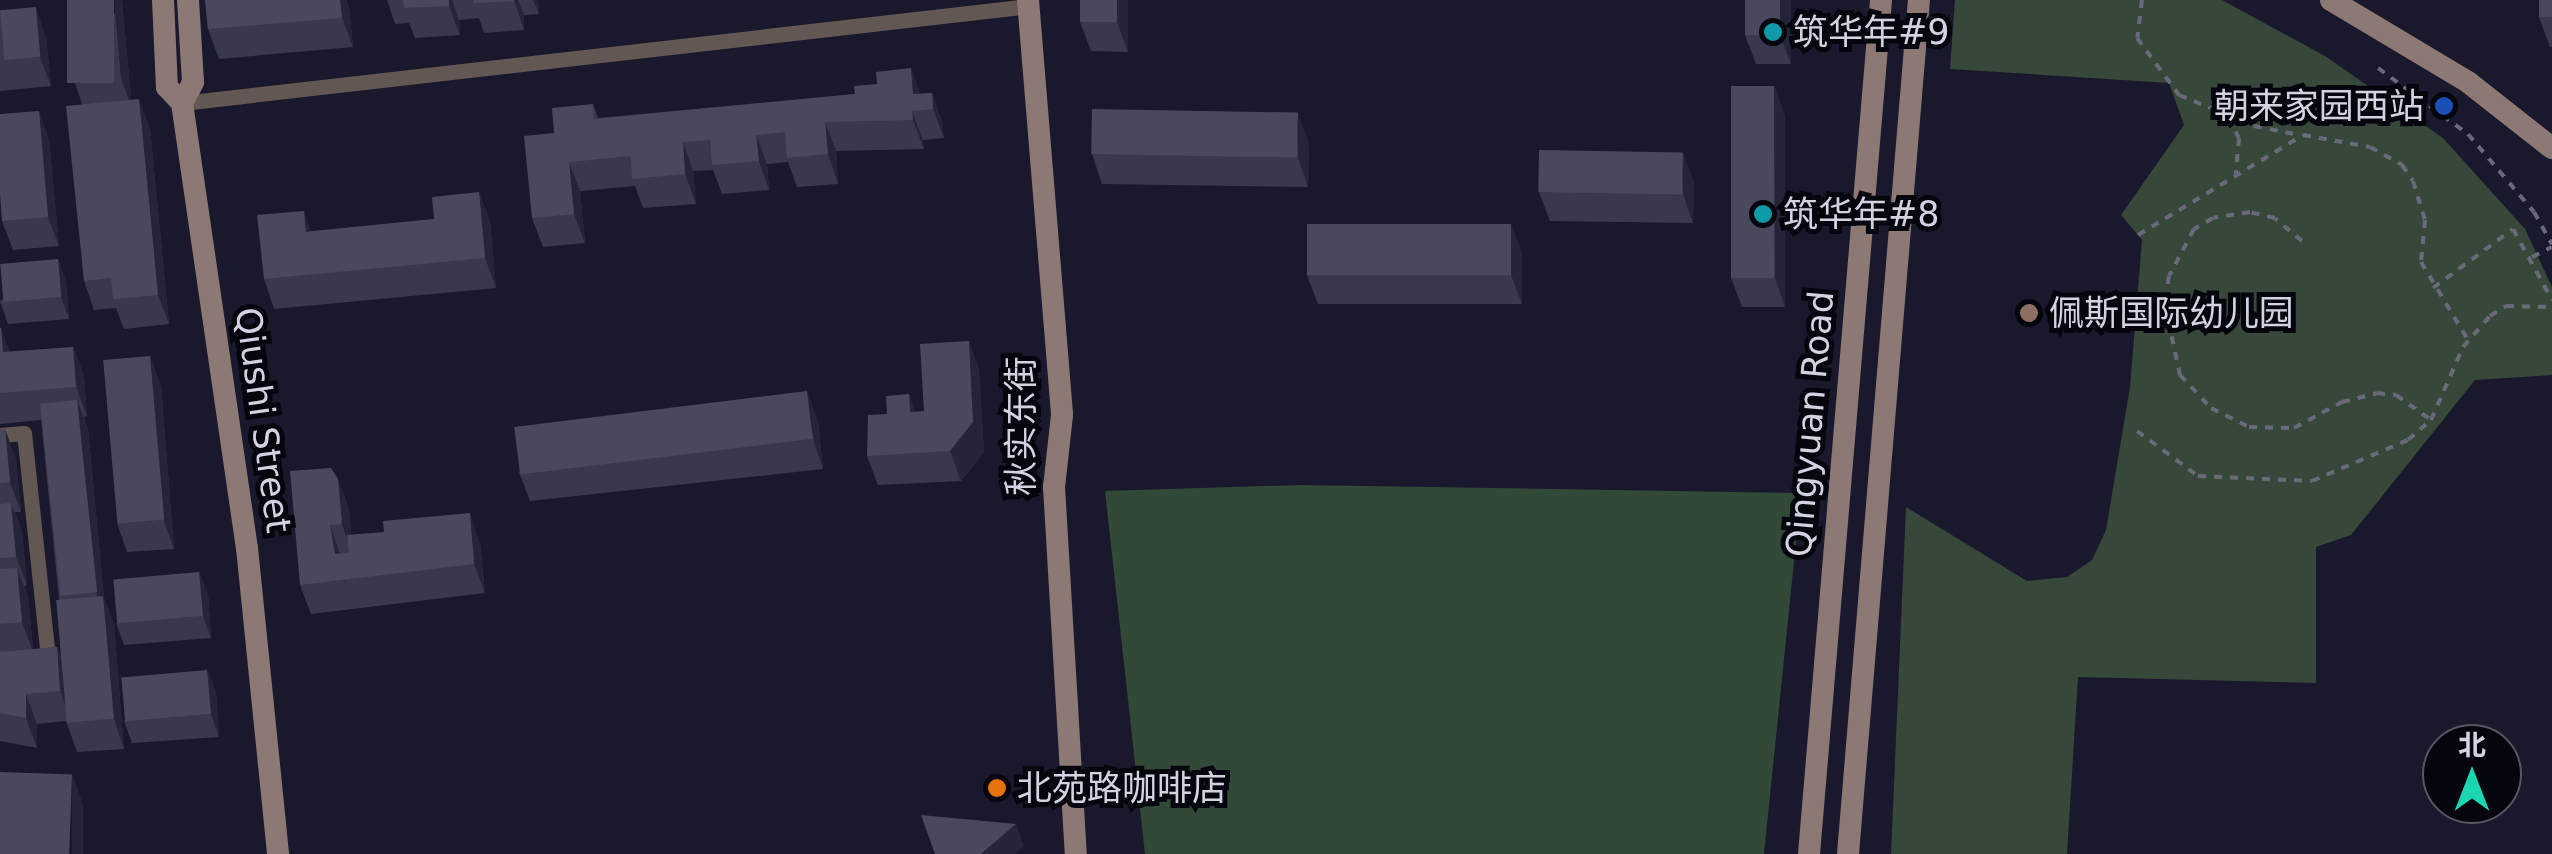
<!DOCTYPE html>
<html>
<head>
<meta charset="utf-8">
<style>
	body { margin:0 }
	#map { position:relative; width:2552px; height:854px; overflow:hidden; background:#19182c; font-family:"DejaVu Sans","Noto Sans SC",sans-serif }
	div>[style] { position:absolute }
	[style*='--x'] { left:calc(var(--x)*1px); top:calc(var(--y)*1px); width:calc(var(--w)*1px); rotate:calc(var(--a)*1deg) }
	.green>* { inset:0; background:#37473a }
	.forest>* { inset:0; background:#324937 }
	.path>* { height:4px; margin-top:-2px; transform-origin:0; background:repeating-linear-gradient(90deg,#69697a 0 8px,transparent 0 16px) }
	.street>* { height:15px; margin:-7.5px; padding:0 7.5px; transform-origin:7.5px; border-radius:7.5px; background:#635753 }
	.secondary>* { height:22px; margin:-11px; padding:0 11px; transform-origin:11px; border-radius:11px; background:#8d7973 }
	.wall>* { inset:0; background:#39394e }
	.shaded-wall>* { inset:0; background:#25253a }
	.building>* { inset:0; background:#49495e; transform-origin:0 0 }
	.dots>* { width:28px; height:28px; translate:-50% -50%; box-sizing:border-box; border:5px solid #05050d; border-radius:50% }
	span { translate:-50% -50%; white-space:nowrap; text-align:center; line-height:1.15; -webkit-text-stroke:10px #05050d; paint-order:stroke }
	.poi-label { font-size:35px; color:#d2d3e1 }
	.left { translate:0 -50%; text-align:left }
	.right { translate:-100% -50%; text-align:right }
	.street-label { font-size:35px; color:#d2d3e1 }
	.north { position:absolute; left:2422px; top:724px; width:100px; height:100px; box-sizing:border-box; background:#05050d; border:2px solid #575762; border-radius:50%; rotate:0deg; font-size:28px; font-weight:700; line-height:40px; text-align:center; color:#d2d3e1 }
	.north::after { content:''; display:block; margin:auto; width:35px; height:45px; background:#1cd5b1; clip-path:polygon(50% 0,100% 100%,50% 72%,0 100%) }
</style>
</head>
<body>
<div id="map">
	<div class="green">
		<i style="clip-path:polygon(1955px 0,2222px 0,2325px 56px,2443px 138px,2525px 229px,2552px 287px,2552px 375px,2475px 380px,2351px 535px,2316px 547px,2316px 683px,2078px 677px,2067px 854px,1891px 854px,1906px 507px,2027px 581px,2067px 577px,2092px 560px,2106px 530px,2130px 387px,2142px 240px,2121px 215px,2184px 125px,2169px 83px,1950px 69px)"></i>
	</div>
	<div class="forest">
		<i style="clip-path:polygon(1300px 485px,1801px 493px,1764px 854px,1145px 854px,1105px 491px)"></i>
	</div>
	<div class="path">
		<i style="--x:2142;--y:0;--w:38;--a:97"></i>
		<i style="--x:2137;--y:38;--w:71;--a:53.6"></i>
		<i style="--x:2179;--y:95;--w:81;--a:22.5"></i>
		<i style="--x:2254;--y:126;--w:46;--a:11.3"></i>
		<i style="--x:2378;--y:68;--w:112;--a:36.3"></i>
		<i style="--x:2468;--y:134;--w:102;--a:49.8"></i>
		<i style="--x:2534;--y:212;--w:37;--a:61"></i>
		<i style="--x:2229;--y:117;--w:23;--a:65"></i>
		<i style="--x:2239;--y:138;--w:36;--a:95"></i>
		<i style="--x:2138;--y:235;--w:193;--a:-31.2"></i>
		<i style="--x:2303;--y:135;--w:68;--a:10.2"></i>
		<i style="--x:2370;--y:147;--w:37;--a:29"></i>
		<i style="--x:2402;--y:165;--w:19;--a:55"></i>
		<i style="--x:2413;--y:181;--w:41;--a:72.9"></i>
		<i style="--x:2425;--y:220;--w:42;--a:95.4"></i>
		<i style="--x:2421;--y:262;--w:91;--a:58.9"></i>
		<i style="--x:2302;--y:241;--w:35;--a:-140"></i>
		<i style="--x:2275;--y:218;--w:26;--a:-167"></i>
		<i style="--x:2250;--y:212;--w:37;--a:171"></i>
		<i style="--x:2213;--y:218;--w:22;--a:150"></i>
		<i style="--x:2194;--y:229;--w:53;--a:118"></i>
		<i style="--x:2169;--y:276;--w:29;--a:98"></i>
		<i style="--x:2165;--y:305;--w:72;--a:77.9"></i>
		<i style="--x:2180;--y:375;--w:45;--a:46.8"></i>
		<i style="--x:2211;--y:408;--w:42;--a:26.6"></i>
		<i style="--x:2249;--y:427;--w:45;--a:1.3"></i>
		<i style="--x:2294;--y:428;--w:55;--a:-28.4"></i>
		<i style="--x:2342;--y:402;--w:36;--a:-14"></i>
		<i style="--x:2377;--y:393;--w:19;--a:6"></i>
		<i style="--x:2396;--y:395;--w:43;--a:35.5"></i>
		<i style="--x:2532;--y:257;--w:22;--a:-27"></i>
		<i style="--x:2433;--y:288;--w:99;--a:-36.4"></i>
		<i style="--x:2513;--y:229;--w:81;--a:61.2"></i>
		<i style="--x:2137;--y:431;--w:76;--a:36.4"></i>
		<i style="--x:2198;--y:476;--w:114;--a:2.5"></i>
		<i style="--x:2312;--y:481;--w:104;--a:-23.1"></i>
		<i style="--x:2408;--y:440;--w:30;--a:-41"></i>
		<i style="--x:2431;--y:420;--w:80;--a:-66.3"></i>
		<i style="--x:2463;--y:347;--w:41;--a:-48.9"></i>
		<i style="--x:2490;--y:316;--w:19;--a:-32"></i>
		<i style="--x:2506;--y:306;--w:46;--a:1.2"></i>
	</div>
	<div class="street">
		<i style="--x:182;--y:103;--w:853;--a:-6.53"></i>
		<i style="--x:0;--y:435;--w:24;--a:-5"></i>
		<i style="--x:24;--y:433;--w:225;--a:83.9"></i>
		<i style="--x:48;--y:657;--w:48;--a:174.1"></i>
	</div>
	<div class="secondary">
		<i style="--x:163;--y:0;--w:87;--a:87.4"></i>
		<i style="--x:167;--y:87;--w:22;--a:47"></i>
		<i style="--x:182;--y:103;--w:450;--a:81.7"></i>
		<i style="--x:247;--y:548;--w:308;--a:84.2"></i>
		<i style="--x:1028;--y:0;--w:416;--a:85.3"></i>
		<i style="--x:1062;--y:415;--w:72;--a:96.3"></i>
		<i style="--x:1054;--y:487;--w:368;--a:86.6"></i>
		<i style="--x:2331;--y:0;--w:160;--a:30.9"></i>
		<i style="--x:2468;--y:82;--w:107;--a:38.2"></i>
		<i style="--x:182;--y:103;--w:24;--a:-62"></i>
		<i style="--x:193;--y:82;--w:82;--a:-93.5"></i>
		<i style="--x:1809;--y:854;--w:857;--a:-85.18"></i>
		<i style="--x:1848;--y:854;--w:857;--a:-85.25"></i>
	</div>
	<div class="wall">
		<i style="clip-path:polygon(122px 0,131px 99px,150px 128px,169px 324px,124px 329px,116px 308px,94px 310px,84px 281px,82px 104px,75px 83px)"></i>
		<i style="clip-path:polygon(205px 0,346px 0,349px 8px,353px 47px,219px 59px,208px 29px)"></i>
		<i style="clip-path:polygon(387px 0,538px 0,539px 14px,524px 15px,524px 30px,484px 33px,479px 18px,459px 20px,460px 35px,415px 38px,409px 23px,395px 24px)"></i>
		<i style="clip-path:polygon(1128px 0,1128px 52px,1091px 51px,1080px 22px)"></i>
		<i style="clip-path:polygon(1745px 0,1791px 0,1791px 64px,1756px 64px,1745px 35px)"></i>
		<i style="clip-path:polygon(2552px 0,2552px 47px,2550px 47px,2539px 17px)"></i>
		<i style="clip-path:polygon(0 10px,46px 37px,51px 86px,0 91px)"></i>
		<i style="clip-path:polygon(877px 84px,920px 94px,932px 93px,942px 122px,944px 138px,923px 140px,924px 149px,836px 151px,838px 184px,797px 187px,788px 162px,767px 164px,769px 190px,722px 194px,713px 170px,693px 171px,696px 204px,643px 208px,635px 186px,580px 191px,585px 243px,543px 247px,532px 218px,554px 133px,593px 104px,598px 118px,855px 94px)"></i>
		<i style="clip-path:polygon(1774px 86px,1785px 116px,1785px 307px,1742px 307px,1731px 278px)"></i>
		<i style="clip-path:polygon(39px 111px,49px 140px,59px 246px,13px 250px,2px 221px)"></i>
		<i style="clip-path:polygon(1309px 143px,1308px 187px,1102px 184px,1092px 154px)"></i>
		<i style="clip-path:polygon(1694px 182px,1693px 223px,1550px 221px,1539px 192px)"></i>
		<i style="clip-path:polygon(479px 192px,490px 222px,496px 288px,274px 309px,264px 279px,311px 231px,434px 219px)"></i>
		<i style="clip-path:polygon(1522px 253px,1522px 304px,1318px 304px,1307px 275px)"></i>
		<i style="clip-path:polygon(58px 259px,66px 282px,69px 319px,8px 324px,0 301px)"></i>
		<i style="clip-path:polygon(0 328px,10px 352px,73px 347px,84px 376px,87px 416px,84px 417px,88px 429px,104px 598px,114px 625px,124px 749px,77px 752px,66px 721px,37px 724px,37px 748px,0 741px,0 429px,16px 458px,21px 512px,15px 512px,22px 532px,27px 586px,24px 586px,28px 597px,33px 649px,57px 647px,61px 657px,59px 599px,41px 420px,0 424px)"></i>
		<i style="clip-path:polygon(969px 341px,979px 370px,984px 452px,961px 481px,878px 485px,867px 456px,887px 414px,909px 394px,915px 412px,924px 411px)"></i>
		<i style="clip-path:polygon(150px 356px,161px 386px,174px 549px,127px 552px,117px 523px)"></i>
		<i style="clip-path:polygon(818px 421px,823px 469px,530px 501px,519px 472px)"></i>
		<i style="clip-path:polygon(338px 479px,349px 509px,351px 535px,480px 543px,485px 593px,311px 614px,300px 585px)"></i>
		<i style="clip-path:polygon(199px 572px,208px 594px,211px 638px,124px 645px,116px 623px)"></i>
		<i style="clip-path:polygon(207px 670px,216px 692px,219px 737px,132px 743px,124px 721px)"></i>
	</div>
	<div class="shaded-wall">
		<i style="clip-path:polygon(114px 0,122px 0,132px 108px,121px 79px)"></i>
		<i style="clip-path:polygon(340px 0,346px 0,349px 8px,353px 47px,342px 18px)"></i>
		<i style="clip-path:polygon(449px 0,452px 0,459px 20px,460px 35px,449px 6px)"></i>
		<i style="clip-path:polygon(514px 0,518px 0,524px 15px,524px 30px)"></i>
		<i style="clip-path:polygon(533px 0,538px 0,539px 14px)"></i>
		<i style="clip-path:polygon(1117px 0,1128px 0,1128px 52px,1117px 22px)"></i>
		<i style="clip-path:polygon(1780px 0,1791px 0,1791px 64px,1780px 35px)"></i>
		<i style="clip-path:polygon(36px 7px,46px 37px,51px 86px,40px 57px)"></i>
		<i style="clip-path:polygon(911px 68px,922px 98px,913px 94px)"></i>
		<i style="clip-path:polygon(1774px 86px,1785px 116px,1785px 307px,1775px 278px)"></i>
		<i style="clip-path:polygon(932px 93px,942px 122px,944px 138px,933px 109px)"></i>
		<i style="clip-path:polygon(139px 99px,150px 128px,169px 324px,158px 295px)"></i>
		<i style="clip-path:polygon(39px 111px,49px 140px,59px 246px,48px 217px)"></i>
		<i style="clip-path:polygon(912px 111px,923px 140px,924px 149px,913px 120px)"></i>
		<i style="clip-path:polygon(1298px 113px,1309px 143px,1308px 187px,1298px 158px)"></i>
		<i style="clip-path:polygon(825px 122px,836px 151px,838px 184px,828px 154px)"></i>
		<i style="clip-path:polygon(756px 135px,767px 164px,769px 190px,759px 161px)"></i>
		<i style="clip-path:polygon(683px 142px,693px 171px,696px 204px,685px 174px)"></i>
		<i style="clip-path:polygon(1683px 152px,1694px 182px,1693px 223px,1683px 194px)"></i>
		<i style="clip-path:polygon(569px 162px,580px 191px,585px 243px,574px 214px)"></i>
		<i style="clip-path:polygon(479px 192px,490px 222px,496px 288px,485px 258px)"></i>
		<i style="clip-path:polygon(304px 211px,314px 240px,306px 232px)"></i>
		<i style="clip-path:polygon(1511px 224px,1522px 253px,1522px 304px,1511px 275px)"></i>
		<i style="clip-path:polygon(58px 259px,66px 282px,69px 319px,61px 297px)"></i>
		<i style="clip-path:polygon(1px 328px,12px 358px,3px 352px)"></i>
		<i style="clip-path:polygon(969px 341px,979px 370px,984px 452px,961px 481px,950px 451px)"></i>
		<i style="clip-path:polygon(73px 347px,84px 376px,87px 416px,76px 387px)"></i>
		<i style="clip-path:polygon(150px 356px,161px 386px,174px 549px,163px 519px)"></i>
		<i style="clip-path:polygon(807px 391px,818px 421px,823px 469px,813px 439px)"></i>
		<i style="clip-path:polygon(909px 394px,920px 423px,910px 412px)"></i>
		<i style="clip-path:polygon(77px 400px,88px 429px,104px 598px,114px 625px,124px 749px,114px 719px,105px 618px,96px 592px)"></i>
		<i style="clip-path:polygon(5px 429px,16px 458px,21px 512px,10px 482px)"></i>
		<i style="clip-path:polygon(338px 479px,349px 509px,352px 553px,342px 524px)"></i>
		<i style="clip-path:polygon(11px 503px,22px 532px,27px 586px,16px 557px)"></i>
		<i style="clip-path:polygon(470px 513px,480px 543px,485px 593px,474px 564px)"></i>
		<i style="clip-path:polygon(330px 525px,340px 554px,346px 584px,335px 554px)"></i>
		<i style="clip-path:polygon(17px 568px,28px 597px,33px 651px,22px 622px)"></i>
		<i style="clip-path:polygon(199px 572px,208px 594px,211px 638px,203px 616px)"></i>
		<i style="clip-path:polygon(57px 647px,68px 677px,71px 720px,60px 691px)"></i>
		<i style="clip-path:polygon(207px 670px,216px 692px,219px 737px,211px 714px)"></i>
		<i style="clip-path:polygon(26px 694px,37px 724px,37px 748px,26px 718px)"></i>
		<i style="clip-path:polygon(72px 774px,83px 804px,83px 854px,72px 854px)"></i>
		<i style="clip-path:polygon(1016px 824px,1024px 846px,1015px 854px,981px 854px)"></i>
	</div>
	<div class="building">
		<i style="left:67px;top:0;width:47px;height:83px"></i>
		<i style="clip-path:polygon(205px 0,340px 0,342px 18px,208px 29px)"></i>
		<i style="clip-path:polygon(403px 0,449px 0,449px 6px,404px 8px)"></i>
		<i style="clip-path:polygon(473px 0,514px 0,514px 1px,474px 3px)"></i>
		<i style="left:1080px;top:0;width:37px;height:22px"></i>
		<i style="left:1745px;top:0;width:35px;height:35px"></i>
		<i style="left:2539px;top:0;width:13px;height:17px"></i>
		<i style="left:36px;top:7px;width:50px;height:36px;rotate:85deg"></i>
		<i style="clip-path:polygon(911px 68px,913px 94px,932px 93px,933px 109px,912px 111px,913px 120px,825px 122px,828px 154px,787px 158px,785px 132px,756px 135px,759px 161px,712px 165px,710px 140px,683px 142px,685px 174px,632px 179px,631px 156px,569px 162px,574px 214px,532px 218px,524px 136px,554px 133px,552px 108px,593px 104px,594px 119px,855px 94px,854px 86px,877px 84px,876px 72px)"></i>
		<i style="left:1774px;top:86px;width:192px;height:43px;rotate:90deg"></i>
		<i style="clip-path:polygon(139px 99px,158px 295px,113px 299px,111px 278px,84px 281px,66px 106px)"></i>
		<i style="left:1092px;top:109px;width:206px;height:45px;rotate:1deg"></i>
		<i style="clip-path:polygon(39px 111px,48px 217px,2px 221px,0 194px,0 114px)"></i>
		<i style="left:1539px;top:150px;width:144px;height:42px;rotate:1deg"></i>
		<i style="clip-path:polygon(479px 192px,485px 258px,264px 279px,257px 215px,304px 211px,306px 232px,434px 219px,432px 197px)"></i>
		<i style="left:1307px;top:224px;width:204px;height:51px"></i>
		<i style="left:58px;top:259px;width:38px;height:58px;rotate:85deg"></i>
		<i style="clip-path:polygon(0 328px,1px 328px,3px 352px,73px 347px,76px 387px,0 393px)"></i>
		<i style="clip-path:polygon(969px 341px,973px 422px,950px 451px,867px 456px,868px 415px,887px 414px,886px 396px,909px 394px,910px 412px,924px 411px,920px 344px)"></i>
		<i style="left:150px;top:356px;width:164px;height:47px;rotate:85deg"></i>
		<i style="left:807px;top:391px;width:48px;height:295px;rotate:83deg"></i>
		<i style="left:77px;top:400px;width:193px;height:37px;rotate:84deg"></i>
		<i style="clip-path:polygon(0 429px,5px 429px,10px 482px,0 483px)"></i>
		<i style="clip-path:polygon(331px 468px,338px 479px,342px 524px,330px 525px,335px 554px,349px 553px,347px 535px,384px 532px,383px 521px,470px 513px,474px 564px,300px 585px,290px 471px)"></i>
		<i style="clip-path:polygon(11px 503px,16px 557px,0 558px,0 504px)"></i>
		<i style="clip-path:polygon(17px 568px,22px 622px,0 624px,0 569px)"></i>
		<i style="left:199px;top:572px;width:44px;height:86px;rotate:85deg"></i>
		<i style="left:103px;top:596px;width:123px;height:47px;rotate:85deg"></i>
		<i style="clip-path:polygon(57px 647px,60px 691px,26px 694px,26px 718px,0 713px,0 652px)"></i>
		<i style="left:207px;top:670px;width:44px;height:86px;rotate:85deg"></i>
		<i style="left:0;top:772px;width:72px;height:82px;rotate:2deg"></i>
		<i style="clip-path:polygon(921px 815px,1016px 824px,981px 854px,935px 854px)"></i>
	</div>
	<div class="dots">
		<i style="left:1773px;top:32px;background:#0f9aa8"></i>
		<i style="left:2444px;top:106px;background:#1a4fb4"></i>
		<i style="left:1763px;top:214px;background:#0f9aa8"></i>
		<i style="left:2029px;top:313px;background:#8d6e63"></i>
		<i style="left:997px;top:788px;background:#e8710a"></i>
	</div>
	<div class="poi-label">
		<span class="left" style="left:1793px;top:32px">筑华年#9</span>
		<span class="right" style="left:2424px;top:106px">朝来家园西站</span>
		<span class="left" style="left:1783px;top:214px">筑华年#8</span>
		<span class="left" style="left:2049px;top:313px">佩斯国际幼儿园</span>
		<span class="left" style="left:1017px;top:788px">北苑路咖啡店</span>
	</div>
	<div class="street-label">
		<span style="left:263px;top:420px;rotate:82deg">Qiushi Street</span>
		<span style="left:1810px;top:424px;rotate:-85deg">Qingyuan Road</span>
		<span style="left:1021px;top:426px;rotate:-90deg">秋实东街</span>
	</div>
	<div class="north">北</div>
</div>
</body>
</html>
